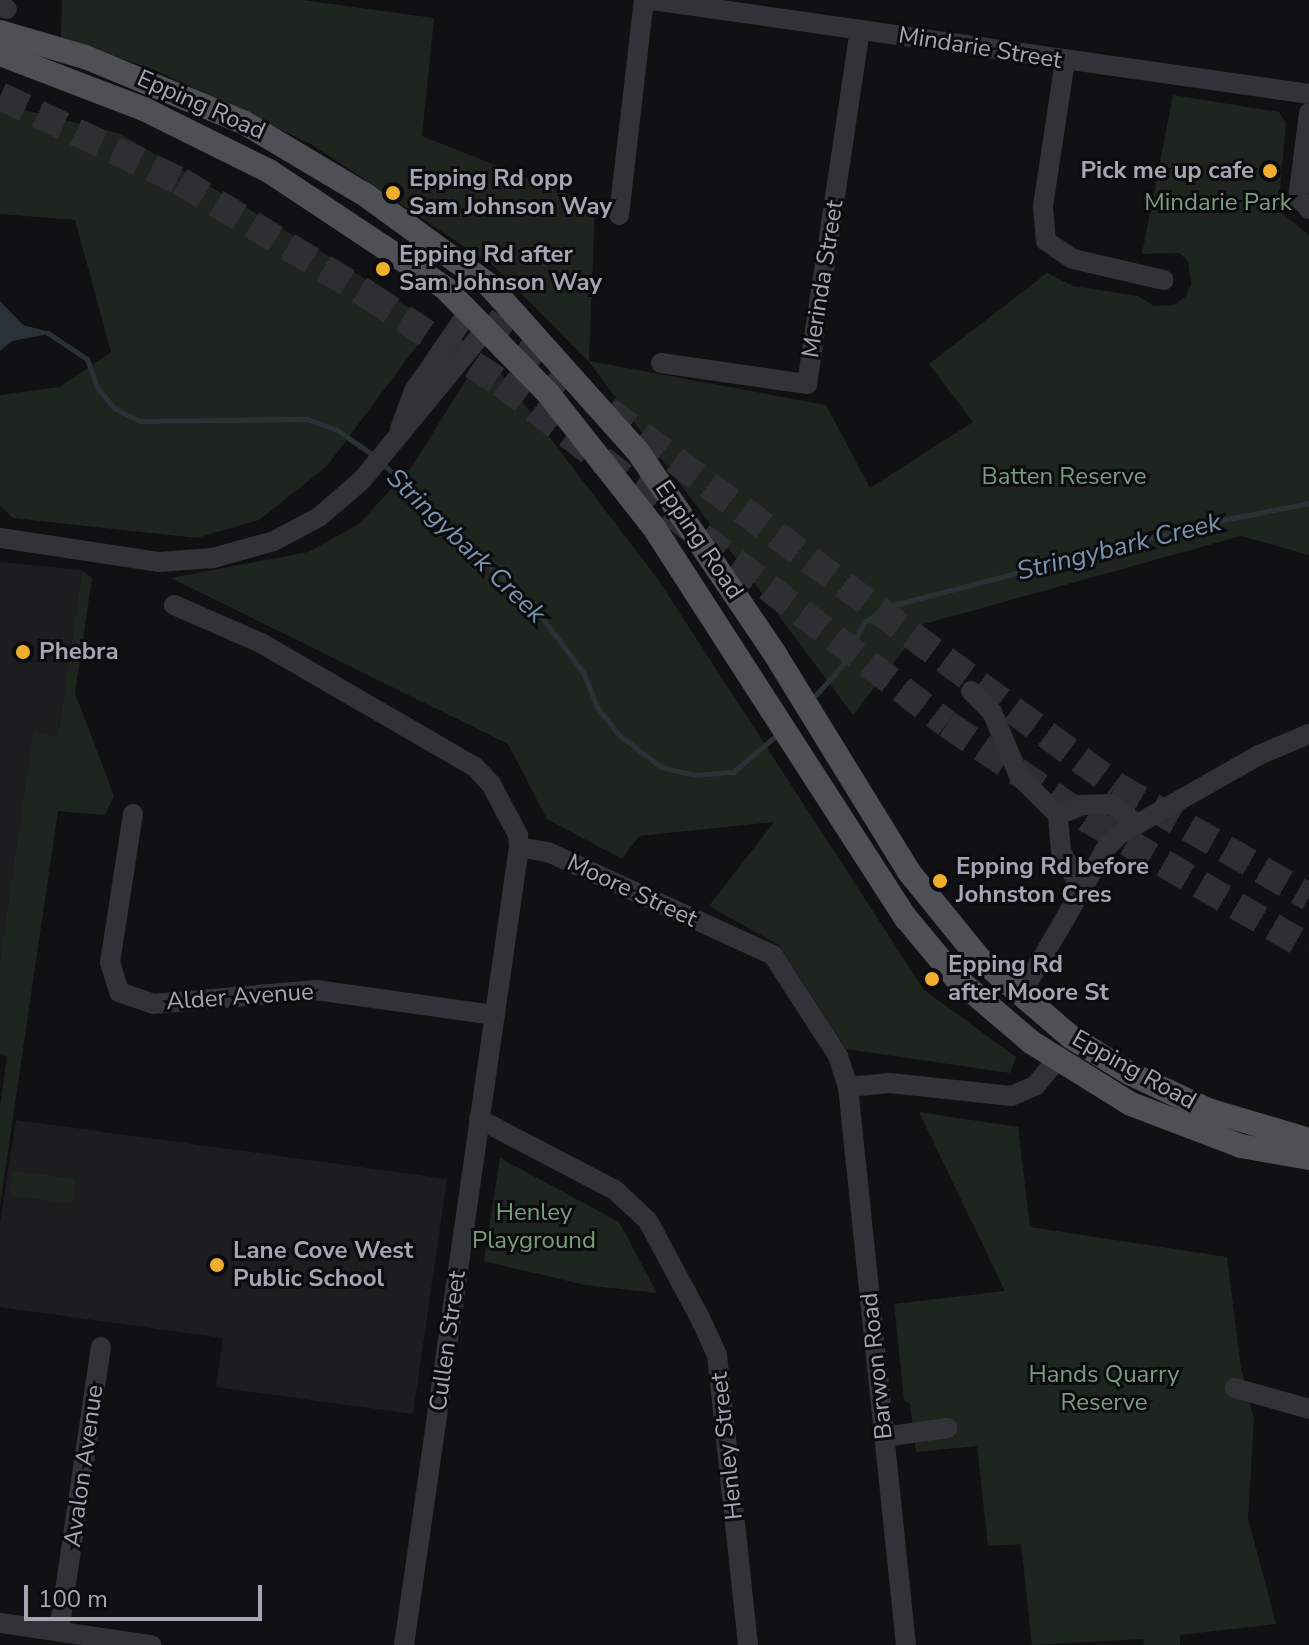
<!DOCTYPE html>
<html>
<head>
<meta charset="utf-8">
<style>
	body { margin:0 }
	#map { position:relative; width:1309px; height:1645px; overflow:hidden; background:#111113; font-family:"Nunito Sans",sans-serif }
	div>[style] { position:absolute }
	[style*='--x'] { left:calc(var(--x)*1px); top:calc(var(--y)*1px); width:calc(var(--w)*1px); rotate:calc(var(--a)*1deg) }
	.built>* { inset:0; background:#1d1d20 }
	.green>* { inset:0; background:#1e251e; transform-origin:0 0 }
	.water>* { inset:0; background:#2a3238 }
	.stream>* { height:5px; margin:-2.5px; padding:0 2.5px; transform-origin:2.5px; border-radius:2.5px; background:#2a3238 }
	.highway-tunnel>* { height:28px; margin-top:-14px; transform-origin:0; background:repeating-linear-gradient(90deg,#2e2f33 0 28px,transparent 0 42px) }
	.minor>* { height:20px; margin:-10px; padding:0 10px; transform-origin:10px; border-radius:10px; background:#323338 }
	.major>* { height:24px; margin:-12px; padding:0 12px; transform-origin:12px; border-radius:12px; background:#4e5056 }
	.dots>* { width:22px; height:22px; translate:-50% -50%; box-sizing:border-box; border:4px solid #0c0c0e; border-radius:50% }
	span { translate:-50% -50%; white-space:nowrap; text-align:center; line-height:1.15; -webkit-text-stroke:6px #0c0c0e; paint-order:stroke }
	.street-label { font-size:24px; color:#a3a7b3 }
	.poi-label { font-size:24px; color:#a3a7b3; font-weight:700 }
	.right { translate:-100% -50%; text-align:right }
	.left { translate:0 -50%; text-align:left }
	.park-label { font-size:24px; color:#7a9e7c }
	.water-label { font-size:26px; color:#7995ae; font-style:italic }
	.scale { position:absolute; left:24px; top:1585px; width:238px; height:36px; box-sizing:border-box; border:4px solid #a3a7b3; border-top:0; padding-left:10px; font-size:24px; line-height:28px; white-space:nowrap; color:#a3a7b3; -webkit-text-stroke:6px #0c0c0e; paint-order:stroke }
</style>
</head>
<body>
<div id="map">
	<div class="built">
		<i style="clip-path:polygon(0 562px,82px 570px,58px 737px,33px 733px,0 959px)"></i>
		<i style="clip-path:polygon(16px 1120px,447px 1179px,413px 1414px,216px 1387px,223px 1338px,0 1307px,0 1223px)"></i>
	</div>
	<div class="green">
		<i style="clip-path:polygon(62px 0,302px 0,434px 18px,422px 136px,595px 205px,589px 361px,826px 405px,870px 488px,973px 422px,929px 364px,1047px 273px,1073px 286px,1138px 296px,1154px 306px,1174px 305px,1186px 296px,1191px 284px,1188px 261px,1179px 253px,1142px 254px,1173px 95px,1279px 112px,1286px 123px,1278px 210px,1309px 235px,1309px 555px,1241px 536px,924px 624px,853px 715px,589px 362px,496px 268px,313px 145px,155px 70px,61px 38px)"></i>
		<i style="clip-path:polygon(0 104px,121px 134px,345px 266px,433px 324px,327px 466px,259px 520px,197px 538px,13px 518px,0 506px,0 395px,60px 387px,111px 352px,75px 220px,0 214px)"></i>
		<i style="clip-path:polygon(495px 366px,657px 578px,924px 990px,1016px 1057px,1010px 1073px,846px 1049px,779px 945px,709px 906px,774px 822px,639px 836px,622px 859px,547px 819px,508px 744px,171px 578px,308px 552px,359px 524px,413px 465px,469px 375px)"></i>
		<i style="clip-path:polygon(82px 570px,92px 578px,75px 693px,114px 796px,105px 815px,58px 811px,0 1206px,0 1106px,7px 1057px,0 1055px,0 959px,33px 732px,58px 737px)"></i>
		<i style="clip-path:polygon(919px 1112px,1018px 1127px,1030px 1227px,1227px 1257px,1241px 1368px,1254px 1419px,1248px 1518px,1276px 1624px,1180px 1635px,1180px 1645px,1144px 1645px,1143px 1639px,1032px 1645px,1021px 1544px,988px 1546px,977px 1446px,916px 1452px,910px 1404px,904px 1400px,894px 1304px,1005px 1291px)"></i>
		<i style="clip-path:polygon(500px 1158px,619px 1222px,657px 1293px,585px 1285px,484px 1261px)"></i>
		<i style="left:13px;top:1171px;width:63px;height:25px;rotate:7deg"></i>
	</div>
	<div class="water">
		<i style="clip-path:polygon(0 301px,23px 325px,53px 333px,12px 341px,0 351px)"></i>
	</div>
	<div class="stream">
		<i style="--x:48;--y:333;--w:47;--a:33.7"></i>
		<i style="--x:87;--y:359;--w:30;--a:70"></i>
		<i style="--x:97;--y:387;--w:27;--a:51"></i>
		<i style="--x:114;--y:408;--w:29;--a:27"></i>
		<i style="--x:140;--y:421;--w:167;--a:-0.7"></i>
		<i style="--x:307;--y:419;--w:32;--a:20"></i>
		<i style="--x:337;--y:430;--w:44;--a:34.8"></i>
		<i style="--x:381;--y:462;--w:216;--a:43.7"></i>
		<i style="--x:537;--y:611;--w:76;--a:53"></i>
		<i style="--x:583;--y:672;--w:38;--a:68"></i>
		<i style="--x:597;--y:707;--w:36;--a:52"></i>
		<i style="--x:619;--y:735;--w:53;--a:37.3"></i>
		<i style="--x:661;--y:767;--w:36;--a:13"></i>
		<i style="--x:696;--y:775;--w:37;--a:-5"></i>
		<i style="--x:733;--y:772;--w:59;--a:-40.2"></i>
		<i style="--x:813;--y:698;--w:42;--a:-47.9"></i>
		<i style="--x:841;--y:667;--w:51;--a:-62.9"></i>
		<i style="--x:864;--y:622;--w:34;--a:-30"></i>
		<i style="--x:894;--y:605;--w:324;--a:-14.7"></i>
		<i style="--x:1207;--y:523;--w:104;--a:-11.1"></i>
	</div>
	<div class="highway-tunnel">
		<i style="--x:0;--y:96;--w:199;--a:25.3"></i>
		<i style="--x:180;--y:181;--w:220;--a:31.2"></i>
		<i style="--x:368;--y:295;--w:159;--a:33.5"></i>
		<i style="--x:501;--y:383;--w:561;--a:37.4"></i>
		<i style="--x:947;--y:724;--w:174;--a:34"></i>
		<i style="--x:1091;--y:821;--w:252;--a:30.2"></i>
		<i style="--x:484;--y:321;--w:106;--a:35.8"></i>
		<i style="--x:607;--y:410;--w:633;--a:36.45"></i>
		<i style="--x:1116;--y:786;--w:223;--a:29.9"></i>
	</div>
	<div class="minor">
		<i style="--x:652;--y:0;--w:664;--a:8.14"></i>
		<i style="--x:0;--y:7;--w:7;--a:16"></i>
		<i style="--x:1065;--y:61;--w:148;--a:98.6"></i>
		<i style="--x:1043;--y:207;--w:34;--a:85"></i>
		<i style="--x:1046;--y:241;--w:32;--a:34"></i>
		<i style="--x:1073;--y:259;--w:93;--a:13"></i>
		<i style="--x:1309;--y:113;--w:87;--a:97.3"></i>
		<i style="--x:1298;--y:199;--w:15;--a:42"></i>
		<i style="--x:619;--y:215;--w:216;--a:-83.4"></i>
		<i style="--x:661;--y:363;--w:148;--a:8.2"></i>
		<i style="--x:807;--y:384;--w:358;--a:-81.5"></i>
		<i style="--x:400;--y:429;--w:40;--a:-69.8"></i>
		<i style="--x:414;--y:391;--w:96;--a:-55.6"></i>
		<i style="--x:0;--y:538;--w:160;--a:8.6"></i>
		<i style="--x:158;--y:562;--w:55;--a:-4.2"></i>
		<i style="--x:213;--y:558;--w:63;--a:-15.6"></i>
		<i style="--x:274;--y:541;--w:51;--a:-28.1"></i>
		<i style="--x:319;--y:517;--w:57;--a:-40.7"></i>
		<i style="--x:362;--y:480;--w:194;--a:-50.6"></i>
		<i style="--x:174;--y:605;--w:95;--a:23.6"></i>
		<i style="--x:261;--y:643;--w:247;--a:30.1"></i>
		<i style="--x:475;--y:767;--w:23;--a:47"></i>
		<i style="--x:491;--y:784;--w:58;--a:62.1"></i>
		<i style="--x:518;--y:835;--w:12;--a:85"></i>
		<i style="--x:519;--y:847;--w:29;--a:10"></i>
		<i style="--x:548;--y:852;--w:247;--a:24.6"></i>
		<i style="--x:773;--y:955;--w:120;--a:57.2"></i>
		<i style="--x:838;--y:1056;--w:33;--a:72"></i>
		<i style="--x:848;--y:1087;--w:561;--a:84.07"></i>
		<i style="--x:971;--y:691;--w:30;--a:45"></i>
		<i style="--x:992;--y:712;--w:69;--a:67.1"></i>
		<i style="--x:1019;--y:776;--w:55;--a:45"></i>
		<i style="--x:133;--y:814;--w:150;--a:98.8"></i>
		<i style="--x:110;--y:962;--w:31;--a:73"></i>
		<i style="--x:119;--y:992;--w:36;--a:19"></i>
		<i style="--x:153;--y:1004;--w:164;--a:-4.9"></i>
		<i style="--x:316;--y:990;--w:181;--a:8"></i>
		<i style="--x:1082;--y:891;--w:45;--a:-117.7"></i>
		<i style="--x:1061;--y:851;--w:36;--a:-95"></i>
		<i style="--x:1058;--y:815;--w:27;--a:-22"></i>
		<i style="--x:1083;--y:805;--w:29;--a:-2"></i>
		<i style="--x:1112;--y:804;--w:31;--a:40"></i>
		<i style="--x:1020;--y:996;--w:171;--a:-59.8"></i>
		<i style="--x:1106;--y:848;--w:20;--a:-45"></i>
		<i style="--x:1120;--y:834;--w:160;--a:-29.6"></i>
		<i style="--x:1259;--y:755;--w:54;--a:-22.8"></i>
		<i style="--x:848;--y:1087;--w:42;--a:-5.4"></i>
		<i style="--x:890;--y:1083;--w:122;--a:6.1"></i>
		<i style="--x:1011;--y:1096;--w:26;--a:-23"></i>
		<i style="--x:1035;--y:1086;--w:34;--a:-50"></i>
		<i style="--x:479;--y:1119;--w:153;--a:27.6"></i>
		<i style="--x:615;--y:1190;--w:45;--a:43.2"></i>
		<i style="--x:648;--y:1221;--w:110;--a:61.8"></i>
		<i style="--x:700;--y:1318;--w:41;--a:65.3"></i>
		<i style="--x:717;--y:1355;--w:292;--a:83.9"></i>
		<i style="--x:1235;--y:1388;--w:77;--a:15.8"></i>
		<i style="--x:884;--y:1437;--w:64;--a:-8.1"></i>
		<i style="--x:0;--y:1623;--w:153;--a:8.3"></i>
		<i style="--x:59;--y:1631;--w:287;--a:-81.6"></i>
		<i style="--x:404;--y:1645;--w:806;--a:-81.8"></i>
	</div>
	<div class="major">
		<i style="--x:0;--y:32;--w:89;--a:16.4"></i>
		<i style="--x:85;--y:57;--w:171;--a:22.4"></i>
		<i style="--x:243;--y:122;--w:144;--a:30.8"></i>
		<i style="--x:367;--y:196;--w:151;--a:36.1"></i>
		<i style="--x:489;--y:285;--w:225;--a:48.2"></i>
		<i style="--x:639;--y:453;--w:243;--a:55.9"></i>
		<i style="--x:775;--y:654;--w:256;--a:58.4"></i>
		<i style="--x:909;--y:872;--w:111;--a:50.9"></i>
		<i style="--x:979;--y:958;--w:121;--a:40.7"></i>
		<i style="--x:1071;--y:1037;--w:68;--a:31.8"></i>
		<i style="--x:1129;--y:1073;--w:87;--a:25.1"></i>
		<i style="--x:1208;--y:1110;--w:105;--a:16.5"></i>
		<i style="--x:0;--y:54;--w:154;--a:20.9"></i>
		<i style="--x:144;--y:109;--w:140;--a:26.4"></i>
		<i style="--x:269;--y:171;--w:211;--a:33.6"></i>
		<i style="--x:445;--y:288;--w:146;--a:45.6"></i>
		<i style="--x:547;--y:392;--w:171;--a:51.7"></i>
		<i style="--x:653;--y:526;--w:467;--a:57.2"></i>
		<i style="--x:906;--y:918;--w:77;--a:50.3"></i>
		<i style="--x:955;--y:977;--w:100;--a:40.5"></i>
		<i style="--x:1031;--y:1042;--w:118;--a:31.8"></i>
		<i style="--x:1131;--y:1104;--w:118;--a:20.9"></i>
		<i style="--x:1241;--y:1146;--w:69;--a:10"></i>
	</div>
	<div class="dots">
		<i style="left:1270px;top:171px;background:#efaf2d"></i>
		<i style="left:393px;top:193px;background:#efaf2d"></i>
		<i style="left:383px;top:269px;background:#efaf2d"></i>
		<i style="left:23px;top:652px;background:#efaf2d"></i>
		<i style="left:940px;top:881px;background:#efaf2d"></i>
		<i style="left:932px;top:979px;background:#efaf2d"></i>
		<i style="left:217px;top:1265px;background:#efaf2d"></i>
	</div>
	<div class="street-label">
		<span style="left:980px;top:48px;rotate:9deg">Mindarie Street</span>
		<span style="left:201px;top:105px;rotate:24deg">Epping Road</span>
		<span style="left:823px;top:279px;rotate:-81deg">Merinda Street</span>
		<span style="left:699px;top:540px;rotate:56deg">Epping Road</span>
		<span style="left:632px;top:891px;rotate:25deg">Moore Street</span>
		<span style="left:240px;top:997px;rotate:-4deg">Alder Avenue</span>
		<span style="left:1134px;top:1070px;rotate:29deg">Epping Road</span>
		<span style="left:448px;top:1341px;rotate:-82deg">Cullen Street</span>
		<span style="left:877px;top:1366px;rotate:-96deg">Barwon Road</span>
		<span style="left:727px;top:1446px;rotate:-96deg">Henley Street</span>
		<span style="left:84px;top:1466px;rotate:-82deg">Avalon Avenue</span>
	</div>
	<div class="poi-label">
		<span class="right" style="left:1254px;top:171px">Pick me up cafe</span>
		<span class="left" style="left:409px;top:193px">Epping Rd opp<br>Sam Johnson Way</span>
		<span class="left" style="left:399px;top:269px">Epping Rd after<br>Sam Johnson Way</span>
		<span class="left" style="left:39px;top:652px">Phebra</span>
		<span class="left" style="left:956px;top:881px">Epping Rd before<br>Johnston Cres</span>
		<span class="left" style="left:948px;top:979px">Epping Rd<br>after Moore St</span>
		<span class="left" style="left:233px;top:1265px">Lane Cove West<br>Public School</span>
	</div>
	<div class="park-label">
		<span style="left:1218px;top:203px">Mindarie Park</span>
		<span style="left:1064px;top:477px">Batten Reserve</span>
		<span style="left:534px;top:1227px">Henley<br>Playground</span>
		<span style="left:1104px;top:1389px">Hands Quarry<br>Reserve</span>
	</div>
	<div class="water-label">
		<span style="left:466px;top:546px;rotate:44deg">Stringybark Creek</span>
		<span style="left:1119px;top:547px;rotate:-14deg">Stringybark Creek</span>
	</div>
	<div class="scale">100 m</div>
</div>
</body>
</html>
